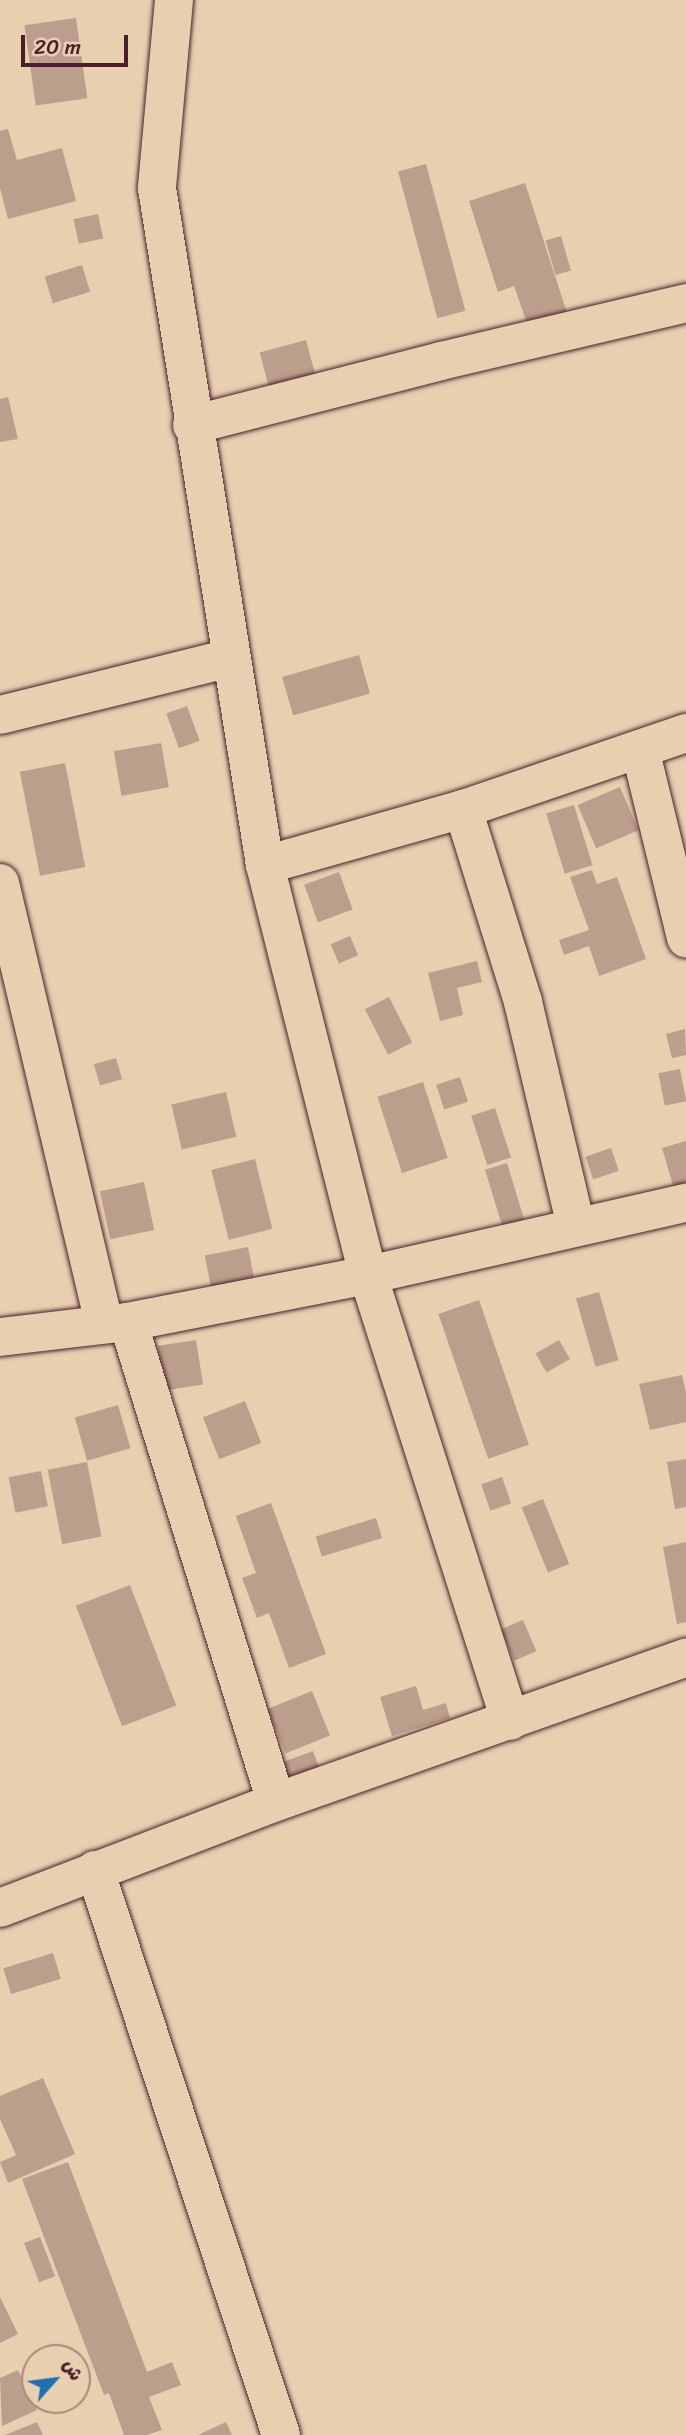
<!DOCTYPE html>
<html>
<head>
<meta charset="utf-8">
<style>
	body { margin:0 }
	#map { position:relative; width:686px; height:2435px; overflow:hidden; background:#e8cfb0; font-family:Sriracha,"Playpen Sans Arabic",sans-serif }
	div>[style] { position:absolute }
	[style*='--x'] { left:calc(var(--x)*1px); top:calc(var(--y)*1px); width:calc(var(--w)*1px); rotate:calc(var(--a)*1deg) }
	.building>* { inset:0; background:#bb9e8b; transform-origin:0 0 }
	.roads { filter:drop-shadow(0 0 2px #4a1f2b) drop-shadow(0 0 2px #4a1f2b) }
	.minor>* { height:38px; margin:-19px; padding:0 19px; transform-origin:19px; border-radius:19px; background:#e8cfb0 }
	span { translate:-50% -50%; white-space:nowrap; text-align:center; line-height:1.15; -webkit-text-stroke:5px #e8cfb0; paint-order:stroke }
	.north { position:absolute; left:21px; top:2344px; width:70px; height:70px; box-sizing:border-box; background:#e8cfb0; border:2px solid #a9897b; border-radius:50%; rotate:62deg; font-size:19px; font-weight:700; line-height:28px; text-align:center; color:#4a1f2b }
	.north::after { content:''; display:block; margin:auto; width:24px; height:32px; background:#1f6fb2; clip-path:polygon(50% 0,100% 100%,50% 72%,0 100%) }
	.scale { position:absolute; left:21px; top:35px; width:107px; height:32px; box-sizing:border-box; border:4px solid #4a1f2b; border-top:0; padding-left:9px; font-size:21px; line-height:24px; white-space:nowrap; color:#4a1f2b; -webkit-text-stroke:5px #e8cfb0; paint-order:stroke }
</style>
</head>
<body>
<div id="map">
	<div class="building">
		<i style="left:76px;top:18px;width:81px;height:52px;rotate:82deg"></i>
		<i style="clip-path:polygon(8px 129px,17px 160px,62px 148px,76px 201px,8px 219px,0 188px,0 131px)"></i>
		<i style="left:426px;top:164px;width:152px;height:29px;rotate:75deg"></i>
		<i style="clip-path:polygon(525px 183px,567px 313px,528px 326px,514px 286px,498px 292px,469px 201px)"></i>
		<i style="left:98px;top:214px;width:25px;height:25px;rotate:78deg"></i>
		<i style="left:561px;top:236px;width:36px;height:16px;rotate:74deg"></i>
		<i style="left:82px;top:265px;width:28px;height:39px;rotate:73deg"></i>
		<i style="left:306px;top:340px;width:48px;height:48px;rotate:75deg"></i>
		<i style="clip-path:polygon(8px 397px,18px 439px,0 442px,0 399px)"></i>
		<i style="left:359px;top:655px;width:40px;height:80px;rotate:74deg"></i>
		<i style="left:187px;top:706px;width:37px;height:22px;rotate:70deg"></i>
		<i style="left:161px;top:743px;width:45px;height:48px;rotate:80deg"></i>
		<i style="left:65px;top:763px;width:106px;height:46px;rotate:79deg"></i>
		<i style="left:620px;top:787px;width:47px;height:46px;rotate:67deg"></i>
		<i style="left:574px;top:805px;width:63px;height:29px;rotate:73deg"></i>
		<i style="clip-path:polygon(592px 870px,597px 884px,617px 877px,646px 959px,599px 976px,589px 946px,564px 955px,559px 940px,589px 930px,570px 877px)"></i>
		<i style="left:339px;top:872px;width:40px;height:37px;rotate:70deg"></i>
		<i style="left:350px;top:936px;width:21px;height:21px;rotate:67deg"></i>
		<i style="clip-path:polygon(477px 961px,482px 982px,457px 988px,463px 1015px,440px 1021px,428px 973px)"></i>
		<i style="left:389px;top:997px;width:51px;height:27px;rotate:63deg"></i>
		<i style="clip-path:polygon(685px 1029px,686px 1055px,672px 1058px,666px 1034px)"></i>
		<i style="left:116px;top:1058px;width:22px;height:23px;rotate:74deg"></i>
		<i style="left:680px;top:1069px;width:33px;height:22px;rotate:79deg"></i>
		<i style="left:460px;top:1077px;width:26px;height:25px;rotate:72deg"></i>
		<i style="left:423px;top:1082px;width:80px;height:48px;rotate:72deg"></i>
		<i style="left:226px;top:1092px;width:46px;height:56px;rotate:77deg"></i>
		<i style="left:495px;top:1108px;width:52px;height:25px;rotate:72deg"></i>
		<i style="clip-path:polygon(686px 1141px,686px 1189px,675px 1192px,662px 1148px)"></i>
		<i style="left:611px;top:1148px;width:24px;height:27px;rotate:71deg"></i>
		<i style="left:255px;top:1159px;width:72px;height:45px;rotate:76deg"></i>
		<i style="left:507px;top:1163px;width:65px;height:23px;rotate:73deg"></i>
		<i style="left:144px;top:1182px;width:49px;height:45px;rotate:78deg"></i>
		<i style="left:248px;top:1247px;width:41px;height:44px;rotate:79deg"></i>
		<i style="left:599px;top:1292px;width:71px;height:24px;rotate:74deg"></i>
		<i style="left:479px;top:1300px;width:153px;height:43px;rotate:71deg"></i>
		<i style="left:196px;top:1340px;width:45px;height:39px;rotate:81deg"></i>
		<i style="left:559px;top:1340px;width:22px;height:27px;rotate:60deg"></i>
		<i style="clip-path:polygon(682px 1375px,686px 1393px,686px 1422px,650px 1430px,639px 1384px)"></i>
		<i style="left:245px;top:1401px;width:45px;height:45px;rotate:69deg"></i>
		<i style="left:118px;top:1405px;width:45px;height:45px;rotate:74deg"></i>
		<i style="clip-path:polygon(686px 1459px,686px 1507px,675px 1509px,667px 1462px)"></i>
		<i style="left:87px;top:1462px;width:76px;height:40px;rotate:79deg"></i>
		<i style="left:41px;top:1471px;width:36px;height:33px;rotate:79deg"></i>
		<i style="left:502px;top:1477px;width:28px;height:22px;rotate:71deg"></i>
		<i style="left:543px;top:1499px;width:70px;height:23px;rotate:68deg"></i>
		<i style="clip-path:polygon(271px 1503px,326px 1654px,289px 1668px,269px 1613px,257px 1618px,242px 1578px,256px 1573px,236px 1516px)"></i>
		<i style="left:376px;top:1518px;width:21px;height:63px;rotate:73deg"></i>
		<i style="clip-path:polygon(686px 1542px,686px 1622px,677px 1624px,663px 1547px)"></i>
		<i style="left:130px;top:1585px;width:129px;height:58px;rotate:69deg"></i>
		<i style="left:523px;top:1620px;width:34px;height:24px;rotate:67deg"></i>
		<i style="clip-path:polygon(416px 1686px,423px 1710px,446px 1703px,450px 1718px,392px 1736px,380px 1697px)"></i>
		<i style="left:312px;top:1691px;width:48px;height:48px;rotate:68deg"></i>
		<i style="left:313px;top:1751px;width:30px;height:37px;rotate:70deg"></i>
		<i style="left:53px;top:1953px;width:27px;height:52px;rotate:73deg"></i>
		<i style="clip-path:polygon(43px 2078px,75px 2154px,8px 2183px,0 2162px,16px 2155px,0 2119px,0 2096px)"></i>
		<i style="clip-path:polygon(68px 2162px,147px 2372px,172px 2362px,181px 2385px,149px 2397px,162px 2430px,147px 2435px,124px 2435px,109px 2393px,104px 2395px,22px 2179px)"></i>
		<i style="left:40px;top:2237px;width:42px;height:17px;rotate:69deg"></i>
		<i style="clip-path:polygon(0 2297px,18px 2334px,0 2343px)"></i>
		<i style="clip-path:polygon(18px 2370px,37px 2410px,2px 2426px,0 2378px)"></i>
		<i style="clip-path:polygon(37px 2422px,43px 2435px,5px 2435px)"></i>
		<i style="clip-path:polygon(226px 2422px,232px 2435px,198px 2435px)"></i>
	</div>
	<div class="roads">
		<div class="minor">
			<i style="--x:174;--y:0;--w:189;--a:95.2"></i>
			<i style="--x:157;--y:188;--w:686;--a:80.94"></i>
			<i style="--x:265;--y:865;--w:423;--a:75.9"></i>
			<i style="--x:368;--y:1275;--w:468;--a:72.3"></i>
			<i style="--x:192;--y:425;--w:257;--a:-14.4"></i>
			<i style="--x:441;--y:361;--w:252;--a:-13.3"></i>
			<i style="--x:0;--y:715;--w:238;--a:-13.9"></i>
			<i style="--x:640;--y:749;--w:195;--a:76.3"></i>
			<i style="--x:463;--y:809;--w:202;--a:72.7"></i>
			<i style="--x:523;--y:1002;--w:231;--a:76.7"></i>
			<i style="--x:265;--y:865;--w:206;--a:-15.8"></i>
			<i style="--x:463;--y:809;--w:236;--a:-18.8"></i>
			<i style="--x:0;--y:883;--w:453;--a:76.7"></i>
			<i style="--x:128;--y:1322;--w:502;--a:72.86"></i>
			<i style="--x:0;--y:1337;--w:129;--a:-6.7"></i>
			<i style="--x:128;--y:1322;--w:245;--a:-11.1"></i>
			<i style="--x:368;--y:1275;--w:326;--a:-12.8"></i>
			<i style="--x:95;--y:1870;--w:595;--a:71.78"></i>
			<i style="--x:0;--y:1908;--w:296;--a:-21"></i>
			<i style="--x:276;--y:1802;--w:435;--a:-19.4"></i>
		</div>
	</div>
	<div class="north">ش</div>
	<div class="scale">20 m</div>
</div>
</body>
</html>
